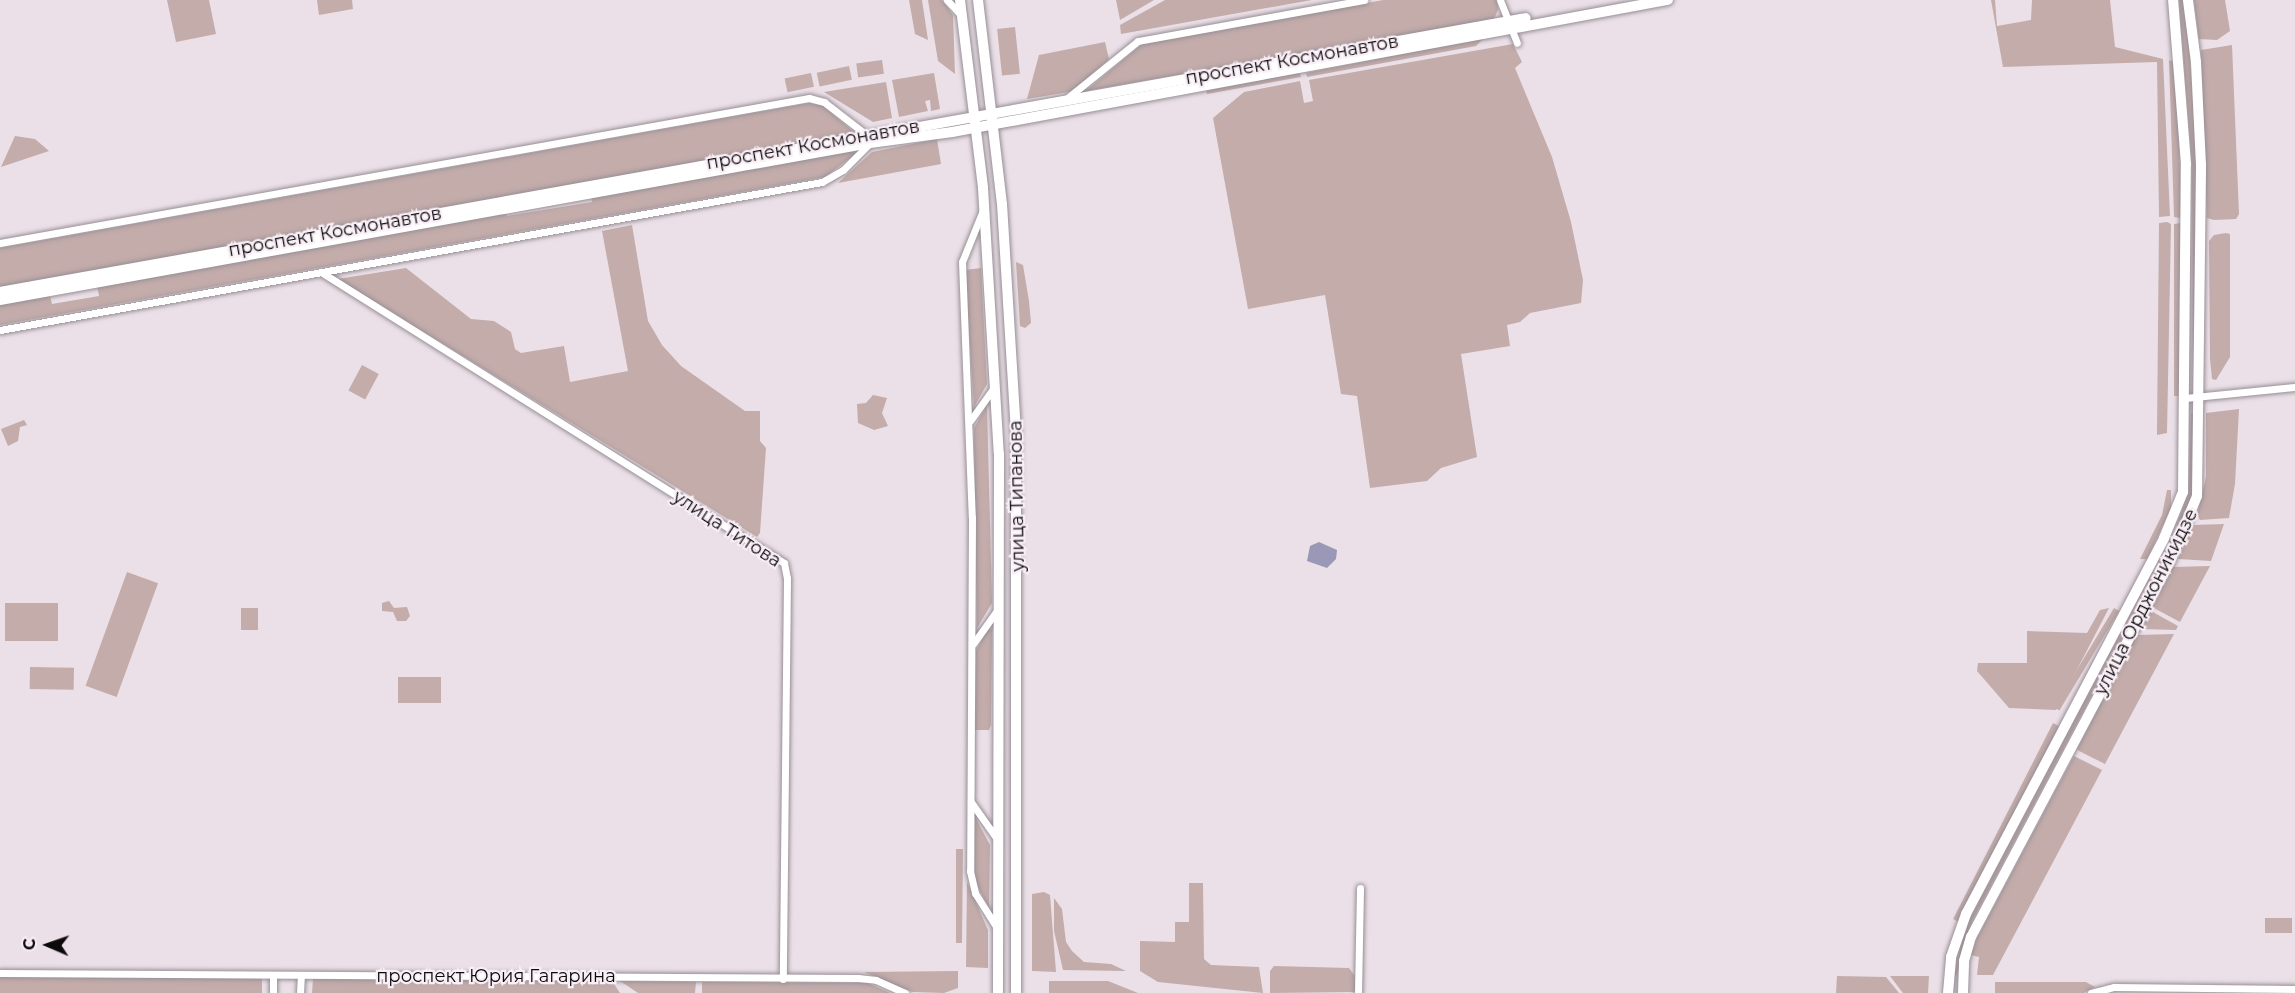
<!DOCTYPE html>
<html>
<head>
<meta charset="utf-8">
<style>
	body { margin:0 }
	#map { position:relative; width:2295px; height:993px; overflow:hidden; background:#ebe0e8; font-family:Montserrat,sans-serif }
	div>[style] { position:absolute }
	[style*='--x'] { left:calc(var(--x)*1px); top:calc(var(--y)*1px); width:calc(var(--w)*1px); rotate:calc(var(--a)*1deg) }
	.green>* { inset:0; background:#c3acaa; transform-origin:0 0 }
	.water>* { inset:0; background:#9998b6 }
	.roads { filter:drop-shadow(0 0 2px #978e95) drop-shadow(0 0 2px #978e95) }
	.street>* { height:7px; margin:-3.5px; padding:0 3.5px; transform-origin:3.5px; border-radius:3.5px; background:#fff }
	.secondary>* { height:10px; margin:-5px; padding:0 5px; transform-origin:5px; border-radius:5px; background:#fff }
	.primary>* { height:10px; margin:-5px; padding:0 5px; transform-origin:5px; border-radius:5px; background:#fff }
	span { translate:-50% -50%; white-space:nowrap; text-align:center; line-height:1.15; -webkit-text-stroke:4.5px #f8eef5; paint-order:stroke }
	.street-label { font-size:18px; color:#0d0a0c }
	.north { position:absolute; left:18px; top:915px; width:60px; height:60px; -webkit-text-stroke:4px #f8eef5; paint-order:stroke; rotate:272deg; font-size:16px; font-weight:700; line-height:24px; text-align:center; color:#0d0a0c }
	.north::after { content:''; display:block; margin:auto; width:21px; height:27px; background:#0d0a0c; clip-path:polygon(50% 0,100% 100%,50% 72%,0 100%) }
</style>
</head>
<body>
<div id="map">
	<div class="green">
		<i style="clip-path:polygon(167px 0,209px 0,216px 34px,176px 42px)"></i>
		<i style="clip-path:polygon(317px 0,352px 0,353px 9px,319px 15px)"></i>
		<i style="clip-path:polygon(909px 0,922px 0,928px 40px,915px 34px)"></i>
		<i style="clip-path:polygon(928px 0,942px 0,953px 15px,955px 74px,938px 61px)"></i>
		<i style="clip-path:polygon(1116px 0,1154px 0,1120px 20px)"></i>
		<i style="clip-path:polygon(1165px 0,1312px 0,1121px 34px,1120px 25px)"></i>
		<i style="clip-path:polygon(1383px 0,1497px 0,1498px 10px,1494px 19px,1086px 91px,1142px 44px)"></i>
		<i style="clip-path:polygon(1991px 0,1995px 0,1997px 26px,2031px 20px,2032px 0,2110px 0,2115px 47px,2163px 59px,2170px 216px,2159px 217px,2157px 62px,2003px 67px)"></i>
		<i style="clip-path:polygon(2179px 0,2183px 0,2189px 46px,2196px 148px,2193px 391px,2192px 164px)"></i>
		<i style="clip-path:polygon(2194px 0,2225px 0,2230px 31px,2217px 40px,2199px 39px)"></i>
		<i style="left:1015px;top:27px;width:47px;height:18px;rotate:84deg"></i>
		<i style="clip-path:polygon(1484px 38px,1476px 46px,1307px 77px,1306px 73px)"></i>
		<i style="clip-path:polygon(1105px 42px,1109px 59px,1081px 84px,1069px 92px,1027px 99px,1039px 55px)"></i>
		<i style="clip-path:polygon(1513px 44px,1522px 62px,1515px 68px,1552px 157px,1571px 222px,1583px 280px,1581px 303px,1530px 313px,1520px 322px,1507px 325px,1510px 346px,1461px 354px,1477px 457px,1441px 468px,1427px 481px,1370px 488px,1357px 396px,1341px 394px,1325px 295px,1248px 309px,1213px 118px,1244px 92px,1300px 81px,1304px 103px,1309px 102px,1313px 101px,1309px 80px)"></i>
		<i style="clip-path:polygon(2232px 45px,2239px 214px,2236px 219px,2214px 220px,2207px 218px,2201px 50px)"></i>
		<i style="left:882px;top:60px;width:14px;height:26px;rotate:82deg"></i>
		<i style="clip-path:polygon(2169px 60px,2174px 62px,2178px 95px,2181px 218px,2174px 217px)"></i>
		<i style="left:849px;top:66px;width:14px;height:33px;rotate:78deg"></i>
		<i style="clip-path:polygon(1299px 72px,1301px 77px,1207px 94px,1206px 90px)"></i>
		<i style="left:811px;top:73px;width:14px;height:27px;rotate:78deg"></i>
		<i style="clip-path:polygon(934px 73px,940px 109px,931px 111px,930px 100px,925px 101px,928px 111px,899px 117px,892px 80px)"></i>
		<i style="clip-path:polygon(886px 82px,892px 118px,873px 122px,824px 92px)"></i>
		<i style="clip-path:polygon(809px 103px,823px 106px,855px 133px,0 288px,0 248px)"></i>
		<i style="clip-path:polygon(15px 136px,35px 139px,49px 151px,1px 167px)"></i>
		<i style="clip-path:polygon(937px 139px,941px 164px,838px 183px,872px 152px)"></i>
		<i style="clip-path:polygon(854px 151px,854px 155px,825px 177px,0 325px,0 304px,50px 296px,52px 304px,99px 296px,97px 286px,506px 213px,507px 216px,592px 202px,591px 197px)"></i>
		<i style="clip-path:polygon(2167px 222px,2171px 224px,2167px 433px,2157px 435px,2159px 223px)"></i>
		<i style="clip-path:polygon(2181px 223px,2180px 396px,2174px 396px,2174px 224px)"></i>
		<i style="clip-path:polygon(632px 225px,648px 321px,662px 345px,681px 366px,745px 411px,760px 411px,760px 441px,766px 448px,760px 533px,757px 537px,338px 279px,406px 268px,471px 319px,494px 321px,511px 332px,515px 349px,521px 353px,564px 346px,570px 382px,628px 371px,602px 231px)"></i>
		<i style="clip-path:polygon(2226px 233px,2230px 234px,2230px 357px,2216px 380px,2212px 379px,2210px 359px,2209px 241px,2214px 235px)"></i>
		<i style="clip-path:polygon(1016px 262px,1023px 265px,1029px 301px,1031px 323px,1025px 328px,1020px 326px)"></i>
		<i style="clip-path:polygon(981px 268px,987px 384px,974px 407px,965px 270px)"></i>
		<i style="left:362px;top:365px;width:19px;height:29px;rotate:28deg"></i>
		<i style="clip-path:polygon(873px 395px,887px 398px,882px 413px,888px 426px,874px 430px,858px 423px,857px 404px,866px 403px)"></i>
		<i style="clip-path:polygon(987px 405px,992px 603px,977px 628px,974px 428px)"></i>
		<i style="clip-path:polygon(2239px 409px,2235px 484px,2229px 518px,2200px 520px,2197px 515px,2206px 477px,2206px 413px)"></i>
		<i style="clip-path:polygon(2195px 413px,2193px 491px,2180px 529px,1970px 925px,1957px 975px,1954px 975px,1967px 924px,2176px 527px,2189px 491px,2191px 414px)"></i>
		<i style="clip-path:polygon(24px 420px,27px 425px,20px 427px,18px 441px,8px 446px,1px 429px)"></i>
		<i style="clip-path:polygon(2167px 490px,2171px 490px,2171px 508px,2147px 559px,2140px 559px,2162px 515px)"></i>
		<i style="clip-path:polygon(2224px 524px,2211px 561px,2178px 559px,2193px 525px)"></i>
		<i style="clip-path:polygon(2210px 566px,2180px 622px,2152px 607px,2173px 567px)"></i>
		<i style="left:127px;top:572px;width:33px;height:121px;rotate:20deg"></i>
		<i style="clip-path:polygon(389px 601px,394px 608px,407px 607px,410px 616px,406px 621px,397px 621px,393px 612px,382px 611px,382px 603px)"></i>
		<i style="left:5px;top:603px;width:53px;height:38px"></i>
		<i style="left:241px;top:608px;width:17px;height:22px"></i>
		<i style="clip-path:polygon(2109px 608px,2056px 710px,2009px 708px,1977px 671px,1978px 663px,2027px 663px,2027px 631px,2087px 633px,2100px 610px)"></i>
		<i style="left:2114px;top:608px;width:6px;height:116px;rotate:31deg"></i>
		<i style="clip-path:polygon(2151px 611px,2178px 626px,2176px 630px,2141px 629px)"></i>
		<i style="clip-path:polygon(988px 628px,992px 630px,991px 725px,989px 730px,975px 730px,976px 651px)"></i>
		<i style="clip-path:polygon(2174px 634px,2105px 764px,2079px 751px,2077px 749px,2137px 635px)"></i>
		<i style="left:30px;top:667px;width:44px;height:22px;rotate:1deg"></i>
		<i style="left:398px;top:677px;width:43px;height:26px"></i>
		<i style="left:2053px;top:723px;width:7px;height:220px;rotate:27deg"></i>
		<i style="clip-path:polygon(2074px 756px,2102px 770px,1993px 975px,1977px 975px,1979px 957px,1971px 955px,1976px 940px)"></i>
		<i style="clip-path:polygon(975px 817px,990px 845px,989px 908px,975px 881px)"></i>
		<i style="clip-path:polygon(956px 849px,963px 849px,962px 943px,956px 943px)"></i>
		<i style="clip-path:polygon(967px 882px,988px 930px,988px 968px,966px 967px)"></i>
		<i style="clip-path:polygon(1189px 883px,1203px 883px,1204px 959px,1211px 965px,1259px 967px,1263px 993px,1158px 982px,1140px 971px,1140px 941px,1175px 942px,1175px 922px,1189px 922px)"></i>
		<i style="clip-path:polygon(1044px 892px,1050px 895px,1056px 972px,1032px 971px,1032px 894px)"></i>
		<i style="clip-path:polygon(1054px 898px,1062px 909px,1066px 942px,1072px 951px,1084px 962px,1111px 964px,1126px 971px,1063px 970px,1054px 931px)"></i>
		<i style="left:2265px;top:918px;width:27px;height:15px"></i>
		<i style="clip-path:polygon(1274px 966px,1349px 968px,1355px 976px,1355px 992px,1270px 993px,1270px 971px)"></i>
		<i style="clip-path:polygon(958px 971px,958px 988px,944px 993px,912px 992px,864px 972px)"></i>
		<i style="clip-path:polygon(1837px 976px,1886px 977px,1899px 993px,1836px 993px)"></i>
		<i style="clip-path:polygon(1890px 976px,1929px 976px,1928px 993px,1903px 993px)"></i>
		<i style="left:0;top:977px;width:262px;height:16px"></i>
		<i style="clip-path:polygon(313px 979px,612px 981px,620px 993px,312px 993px)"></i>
		<i style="clip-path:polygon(620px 981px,696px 982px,695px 993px,638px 993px)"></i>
		<i style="clip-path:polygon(1049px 981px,1108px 981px,1138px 993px,1049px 993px)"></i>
		<i style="clip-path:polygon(702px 982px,868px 983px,890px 993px,702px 993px)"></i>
		<i style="clip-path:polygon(1995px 982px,2086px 982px,2095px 987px,2084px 993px,1995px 993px)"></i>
	</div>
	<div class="water">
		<i style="clip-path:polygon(1319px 542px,1337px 550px,1336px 559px,1327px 568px,1307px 561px,1310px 546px)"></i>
	</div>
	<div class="roads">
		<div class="street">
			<i style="--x:947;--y:0;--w:22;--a:47"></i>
			<i style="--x:1500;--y:0;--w:46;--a:68.4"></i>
			<i style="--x:1066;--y:99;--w:92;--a:-38.9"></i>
			<i style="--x:1138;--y:41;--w:230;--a:-10.3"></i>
			<i style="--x:983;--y:210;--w:56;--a:112"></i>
			<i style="--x:962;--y:262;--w:255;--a:87.8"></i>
			<i style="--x:972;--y:517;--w:354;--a:90.3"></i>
			<i style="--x:970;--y:871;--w:23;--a:77"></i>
			<i style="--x:975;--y:893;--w:41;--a:57.8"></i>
			<i style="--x:0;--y:243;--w:822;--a:-10.16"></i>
			<i style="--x:809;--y:98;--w:16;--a:15"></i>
			<i style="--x:824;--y:102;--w:56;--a:37.7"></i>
			<i style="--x:321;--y:272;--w:547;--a:32.15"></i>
			<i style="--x:784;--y:563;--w:15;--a:79"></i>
			<i style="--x:787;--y:578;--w:401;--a:90.6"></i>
			<i style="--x:0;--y:330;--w:835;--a:-10.21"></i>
			<i style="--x:822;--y:182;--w:24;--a:-30"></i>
			<i style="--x:843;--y:170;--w:38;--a:-45"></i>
			<i style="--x:2186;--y:398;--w:110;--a:-5.8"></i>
			<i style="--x:970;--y:421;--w:43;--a:-54.5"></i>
			<i style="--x:973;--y:644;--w:43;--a:-54.5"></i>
			<i style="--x:971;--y:802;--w:45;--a:54.9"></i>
			<i style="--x:0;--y:973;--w:858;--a:0.33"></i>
			<i style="--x:858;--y:978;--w:18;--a:6"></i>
			<i style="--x:876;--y:980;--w:32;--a:24"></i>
			<i style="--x:273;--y:993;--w:18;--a:-90"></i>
			<i style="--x:300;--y:993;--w:18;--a:-87"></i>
			<i style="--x:1358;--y:993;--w:105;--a:-88.9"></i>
			<i style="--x:2091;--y:993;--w:24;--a:-15"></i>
			<i style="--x:2114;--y:987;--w:181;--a:0.6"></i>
		</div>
		<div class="secondary">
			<i style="--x:0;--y:292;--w:1550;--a:-10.18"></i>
			<i style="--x:0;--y:300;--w:884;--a:-10.23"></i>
			<i style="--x:870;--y:143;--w:83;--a:-7.6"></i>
			<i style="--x:952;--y:132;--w:728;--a:-10.45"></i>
			<i style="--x:1948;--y:993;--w:36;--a:-85"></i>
			<i style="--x:1951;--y:957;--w:46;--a:-70.8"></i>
			<i style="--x:1966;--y:914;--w:425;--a:-62.2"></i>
			<i style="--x:2164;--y:538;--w:50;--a:-67.6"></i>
			<i style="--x:2183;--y:492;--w:328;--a:-89.5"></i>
			<i style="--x:2186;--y:164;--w:165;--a:-94.5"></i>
			<i style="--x:1963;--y:993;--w:32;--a:-88"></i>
			<i style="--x:1964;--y:961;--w:25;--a:-74"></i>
			<i style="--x:1971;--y:937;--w:425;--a:-62.1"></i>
			<i style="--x:2170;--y:561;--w:70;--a:-67.4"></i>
			<i style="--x:2197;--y:496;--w:331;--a:-89.3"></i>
			<i style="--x:2201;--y:165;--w:103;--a:-92.8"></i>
			<i style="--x:2196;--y:62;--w:63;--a:-97.4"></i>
		</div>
		<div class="primary">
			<i style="--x:960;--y:0;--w:189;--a:83"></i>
			<i style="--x:983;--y:188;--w:266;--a:86.6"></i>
			<i style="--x:999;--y:454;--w:539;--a:90.11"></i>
			<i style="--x:978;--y:0;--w:205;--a:83.3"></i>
			<i style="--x:1002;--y:204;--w:232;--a:86.5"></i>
			<i style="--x:1016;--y:436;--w:557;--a:90"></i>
		</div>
	</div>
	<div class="street-label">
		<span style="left:1292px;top:60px;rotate:-10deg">проспект Космонавтов</span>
		<span style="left:813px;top:145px;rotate:-10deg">проспект Космонавтов</span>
		<span style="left:335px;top:232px;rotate:-10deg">проспект Космонавтов</span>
		<span style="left:1017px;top:496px;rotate:-91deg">улица Типанова</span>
		<span style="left:727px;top:529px;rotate:33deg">улица Титова</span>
		<span style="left:2146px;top:602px;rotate:-63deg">улица Орджоникидзе</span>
		<span style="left:496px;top:976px">проспект Юрия Гагарина</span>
	</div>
	<div class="north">С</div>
</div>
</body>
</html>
